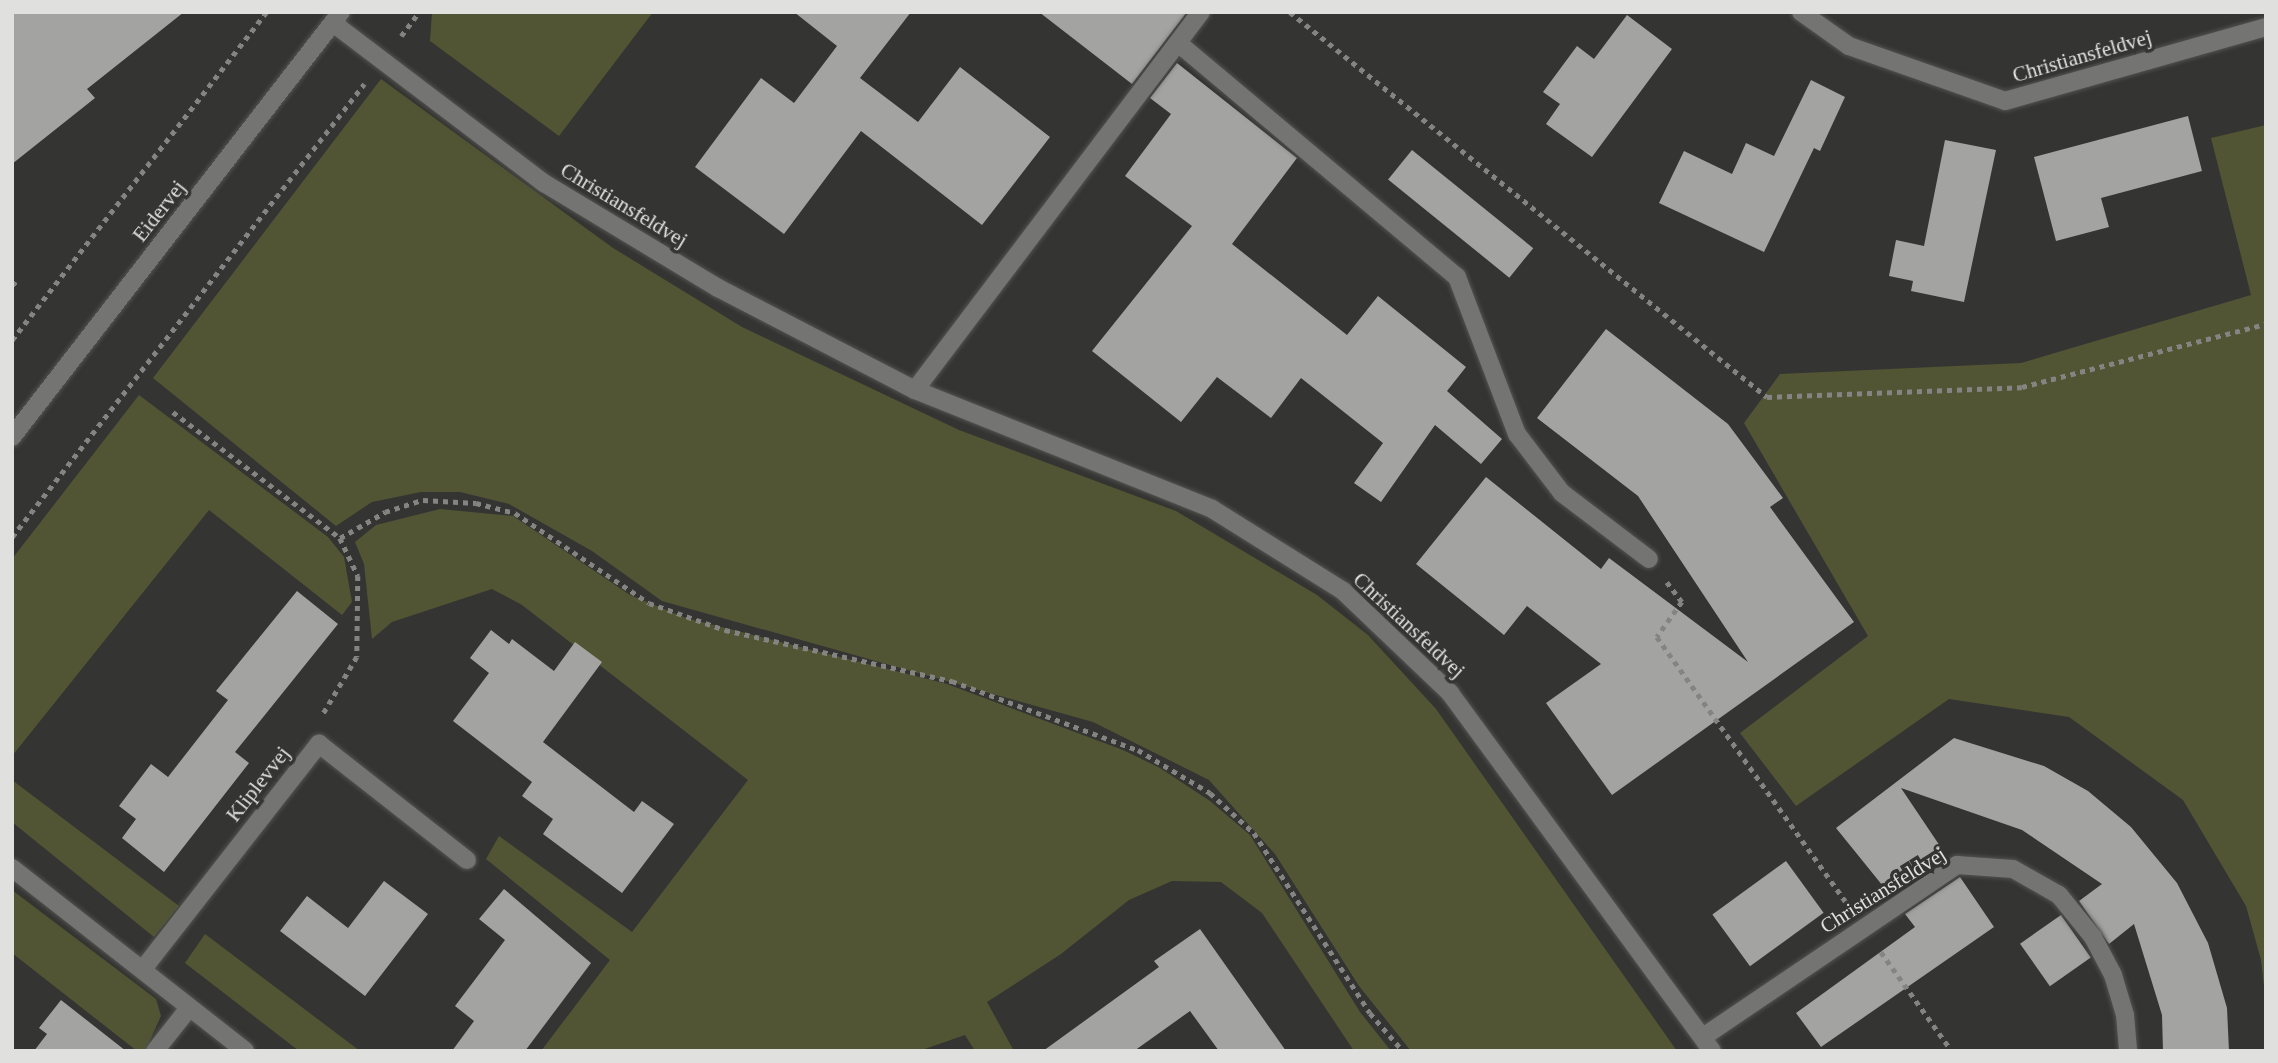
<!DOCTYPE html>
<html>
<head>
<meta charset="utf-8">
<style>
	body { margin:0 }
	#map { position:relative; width:2278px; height:1063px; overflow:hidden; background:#343432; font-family:"Times New Roman",serif }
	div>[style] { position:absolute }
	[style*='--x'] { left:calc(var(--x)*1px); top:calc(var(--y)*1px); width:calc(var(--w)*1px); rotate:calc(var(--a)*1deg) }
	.green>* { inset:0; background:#525533 }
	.building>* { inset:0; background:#a3a4a1; transform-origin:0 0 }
	.path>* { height:4.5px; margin-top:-2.25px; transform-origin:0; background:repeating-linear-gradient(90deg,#848482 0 5px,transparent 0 10px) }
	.roads { filter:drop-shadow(0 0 2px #525350) drop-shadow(0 0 2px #525350) }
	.minor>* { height:18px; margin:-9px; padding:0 9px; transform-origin:9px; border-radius:9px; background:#747472 }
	span { translate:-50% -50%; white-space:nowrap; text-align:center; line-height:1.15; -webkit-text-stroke:7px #343432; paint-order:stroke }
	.street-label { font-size:21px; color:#e0e0de }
	.frame { position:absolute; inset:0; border:14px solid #e0e0de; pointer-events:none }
</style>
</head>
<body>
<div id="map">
	<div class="green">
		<i style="clip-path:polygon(432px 12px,653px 12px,559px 136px,430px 41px)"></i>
		<i style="clip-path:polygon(381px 79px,613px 248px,742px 327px,959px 430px,1176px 511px,1317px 595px,1368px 635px,1436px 709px,1677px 1051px,1411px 1051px,1359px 986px,1275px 854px,1209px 780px,1093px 722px,662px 601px,592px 551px,509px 504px,460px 492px,421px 492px,372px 502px,336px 526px,153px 378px)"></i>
		<i style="clip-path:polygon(2266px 125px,2266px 1004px,2261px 960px,2246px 906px,2183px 800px,2069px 717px,1949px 699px,1796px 806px,1740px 733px,1868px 636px,1744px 423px,1780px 374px,2021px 363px,2251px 295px,2211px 138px)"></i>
		<i style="clip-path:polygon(139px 395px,328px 537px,344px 557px,352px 602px,342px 615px,209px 510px,12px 756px,12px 559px)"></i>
		<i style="clip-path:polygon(440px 509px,513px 516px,630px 595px,686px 618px,947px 684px,1123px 750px,1160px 768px,1210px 801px,1250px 835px,1360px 1012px,1391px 1051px,1354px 1051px,1262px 913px,1221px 882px,1172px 881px,1129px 900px,1061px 954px,987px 1002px,1014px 1051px,975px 1051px,965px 1035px,919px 1051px,541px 1051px,610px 960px,486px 859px,499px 836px,632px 932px,748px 780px,522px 605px,492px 589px,392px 622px,372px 639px,364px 564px,355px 542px,376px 525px)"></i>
		<i style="clip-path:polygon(12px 780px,179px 906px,154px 937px,12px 822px)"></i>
		<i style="clip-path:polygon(12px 890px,156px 999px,161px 1016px,145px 1051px,137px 1051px,12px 953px)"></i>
		<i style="clip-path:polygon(205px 934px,360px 1051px,299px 1051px,185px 963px)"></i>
	</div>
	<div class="building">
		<i style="clip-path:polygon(12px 12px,184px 12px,87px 89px,95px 98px,12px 164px)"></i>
		<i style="clip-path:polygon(794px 12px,911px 12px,860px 78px,918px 122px,960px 67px,1050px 137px,982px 225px,861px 131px,784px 234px,695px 167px,761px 78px,794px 103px,837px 46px)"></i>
		<i style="clip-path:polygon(1039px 12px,1187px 12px,1132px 84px)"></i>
		<i style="clip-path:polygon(1627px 15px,1672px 49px,1592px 157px,1546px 124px,1560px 104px,1543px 92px,1577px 46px,1594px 59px)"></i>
		<i style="clip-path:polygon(1177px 63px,1297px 158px,1232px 244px,1347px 335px,1378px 296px,1466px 367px,1447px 391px,1502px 439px,1481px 464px,1435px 425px,1381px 502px,1354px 483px,1383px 443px,1301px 378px,1271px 418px,1217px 377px,1181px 422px,1092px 351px,1192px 226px,1125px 176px,1171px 114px,1150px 98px)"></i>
		<i style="clip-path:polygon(1811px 80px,1845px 97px,1820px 151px,1814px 148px,1764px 252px,1659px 203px,1684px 151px,1732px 174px,1746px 143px,1774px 156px)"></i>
		<i style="clip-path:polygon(2188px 116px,2202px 171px,2101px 198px,2109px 227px,2056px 241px,2034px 157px)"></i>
		<i style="clip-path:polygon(1945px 140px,1996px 150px,1964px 302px,1911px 291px,1913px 281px,1889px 276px,1896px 240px,1924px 246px)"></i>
		<i style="left:1412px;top:150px;width:156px;height:38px;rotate:39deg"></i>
		<i style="clip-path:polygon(1606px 329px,1728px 424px,1783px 498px,1770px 507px,1854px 622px,1612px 795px,1546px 703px,1601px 664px,1527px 606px,1504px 635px,1416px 564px,1486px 477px,1601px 569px,1609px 558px,1748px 662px,1638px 496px,1537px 418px)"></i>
		<i style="clip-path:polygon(297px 591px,338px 624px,235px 752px,249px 763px,164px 872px,122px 838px,136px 819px,119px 806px,151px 764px,168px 777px,228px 700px,216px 691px)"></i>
		<i style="clip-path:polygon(491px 630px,509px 644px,512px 639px,554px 671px,575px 642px,602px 662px,543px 742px,634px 812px,642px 801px,674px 824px,622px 893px,543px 834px,553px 819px,522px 796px,532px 782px,453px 721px,489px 673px,470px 658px)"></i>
		<i style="clip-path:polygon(1954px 738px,2044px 766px,2088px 791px,2131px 827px,2177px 883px,2208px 943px,2227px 1008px,2229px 1051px,2163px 1051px,2162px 1015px,2134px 924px,2109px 944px,2079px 901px,2102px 884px,2022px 830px,1901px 788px,1948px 858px,1891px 896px,1836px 828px)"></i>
		<i style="left:1786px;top:861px;width:64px;height:91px;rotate:54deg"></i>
		<i style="clip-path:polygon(1960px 877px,1994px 927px,1821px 1047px,1796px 1013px,1915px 927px,1905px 914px)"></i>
		<i style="clip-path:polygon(384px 881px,428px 914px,365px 996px,280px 931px,307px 896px,348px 928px)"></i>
		<i style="clip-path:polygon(504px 889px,591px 963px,525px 1051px,452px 1051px,474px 1021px,455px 1006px,505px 940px,479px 919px)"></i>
		<i style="left:2061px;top:915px;width:52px;height:50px;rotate:55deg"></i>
		<i style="clip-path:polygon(1200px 929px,1286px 1051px,1219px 1051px,1190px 1011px,1134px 1051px,1043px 1051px,1159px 967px,1154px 961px)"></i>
		<i style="clip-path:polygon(61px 1000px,126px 1051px,34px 1051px,47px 1034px,39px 1028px)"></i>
	</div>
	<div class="path">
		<i style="--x:1290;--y:12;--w:613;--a:38.91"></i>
		<i style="--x:1767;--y:397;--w:255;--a:-2.2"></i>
		<i style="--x:2022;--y:387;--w:252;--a:-14.5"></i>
		<i style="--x:401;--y:36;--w:30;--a:-53"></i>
		<i style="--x:12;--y:282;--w:7;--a:34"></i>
		<i style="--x:12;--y:340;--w:415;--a:-52.2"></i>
		<i style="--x:173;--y:412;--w:209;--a:37"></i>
		<i style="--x:340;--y:538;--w:42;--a:64.7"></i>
		<i style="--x:358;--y:576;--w:81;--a:90.7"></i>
		<i style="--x:357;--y:657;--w:69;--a:120.7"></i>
		<i style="--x:12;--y:537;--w:574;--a:-52.15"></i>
		<i style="--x:340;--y:538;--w:52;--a:-30"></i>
		<i style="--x:385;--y:512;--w:40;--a:-18"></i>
		<i style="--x:423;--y:500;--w:53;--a:3.2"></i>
		<i style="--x:476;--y:503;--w:40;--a:14.4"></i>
		<i style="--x:515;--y:513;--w:161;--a:33.9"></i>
		<i style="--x:649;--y:603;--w:81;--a:19.6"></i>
		<i style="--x:725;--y:630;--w:233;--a:12.7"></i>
		<i style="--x:952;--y:681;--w:198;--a:20.4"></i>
		<i style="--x:1138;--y:750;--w:84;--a:30.8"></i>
		<i style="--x:1210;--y:793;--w:59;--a:42.3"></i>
		<i style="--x:1254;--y:833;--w:214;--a:57.2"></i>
		<i style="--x:1370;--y:1013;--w:50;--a:49"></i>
		<i style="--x:1667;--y:582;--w:25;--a:53"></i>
		<i style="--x:1682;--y:602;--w:43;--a:125.5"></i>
		<i style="--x:1657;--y:637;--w:329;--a:54.5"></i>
		<i style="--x:1881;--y:952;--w:122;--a:54.4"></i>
	</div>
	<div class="roads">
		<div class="minor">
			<i style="--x:1801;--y:12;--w:59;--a:35.3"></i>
			<i style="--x:1849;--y:46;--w:165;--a:19.4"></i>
			<i style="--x:2005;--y:101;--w:271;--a:-15.8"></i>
			<i style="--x:333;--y:23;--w:265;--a:37.2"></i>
			<i style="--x:544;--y:183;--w:203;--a:31.1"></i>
			<i style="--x:718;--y:288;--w:222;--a:27.4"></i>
			<i style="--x:915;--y:390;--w:320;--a:21.8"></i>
			<i style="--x:1212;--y:509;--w:155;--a:32"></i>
			<i style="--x:1343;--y:591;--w:148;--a:43.6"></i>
			<i style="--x:1450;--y:693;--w:444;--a:53.8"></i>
			<i style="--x:1178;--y:43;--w:364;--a:40"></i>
			<i style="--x:1457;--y:277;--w:168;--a:69.1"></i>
			<i style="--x:1517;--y:434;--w:74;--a:52.7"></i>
			<i style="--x:1562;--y:493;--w:109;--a:37.2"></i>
			<i style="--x:915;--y:390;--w:474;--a:-52.9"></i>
			<i style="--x:12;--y:437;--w:537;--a:-52.26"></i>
			<i style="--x:12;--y:868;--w:296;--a:38.1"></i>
			<i style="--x:143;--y:969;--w:286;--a:-52"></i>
			<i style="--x:319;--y:744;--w:188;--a:38.1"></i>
			<i style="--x:1703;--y:1037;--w:307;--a:-34.1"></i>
			<i style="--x:1957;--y:865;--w:56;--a:4.1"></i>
			<i style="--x:2013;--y:869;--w:53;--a:29.5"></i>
			<i style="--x:2059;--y:895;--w:54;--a:51"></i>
			<i style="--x:2093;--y:937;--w:43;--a:62.2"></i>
			<i style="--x:2113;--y:975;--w:42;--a:73.3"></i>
			<i style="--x:2125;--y:1015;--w:36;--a:85"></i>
			<i style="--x:155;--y:1051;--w:55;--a:-51.7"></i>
		</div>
	</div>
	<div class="street-label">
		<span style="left:2082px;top:56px;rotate:-16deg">Christiansfeldvej</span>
		<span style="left:624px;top:205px;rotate:31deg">Christiansfeldvej</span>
		<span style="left:159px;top:211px;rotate:-52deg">Eidervej</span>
		<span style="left:1409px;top:625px;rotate:43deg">Christiansfeldvej</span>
		<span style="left:258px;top:784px;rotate:-52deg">Kliplevvej</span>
		<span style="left:1883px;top:890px;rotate:-32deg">Christiansfeldvej</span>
	</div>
	<div class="frame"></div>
</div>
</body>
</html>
